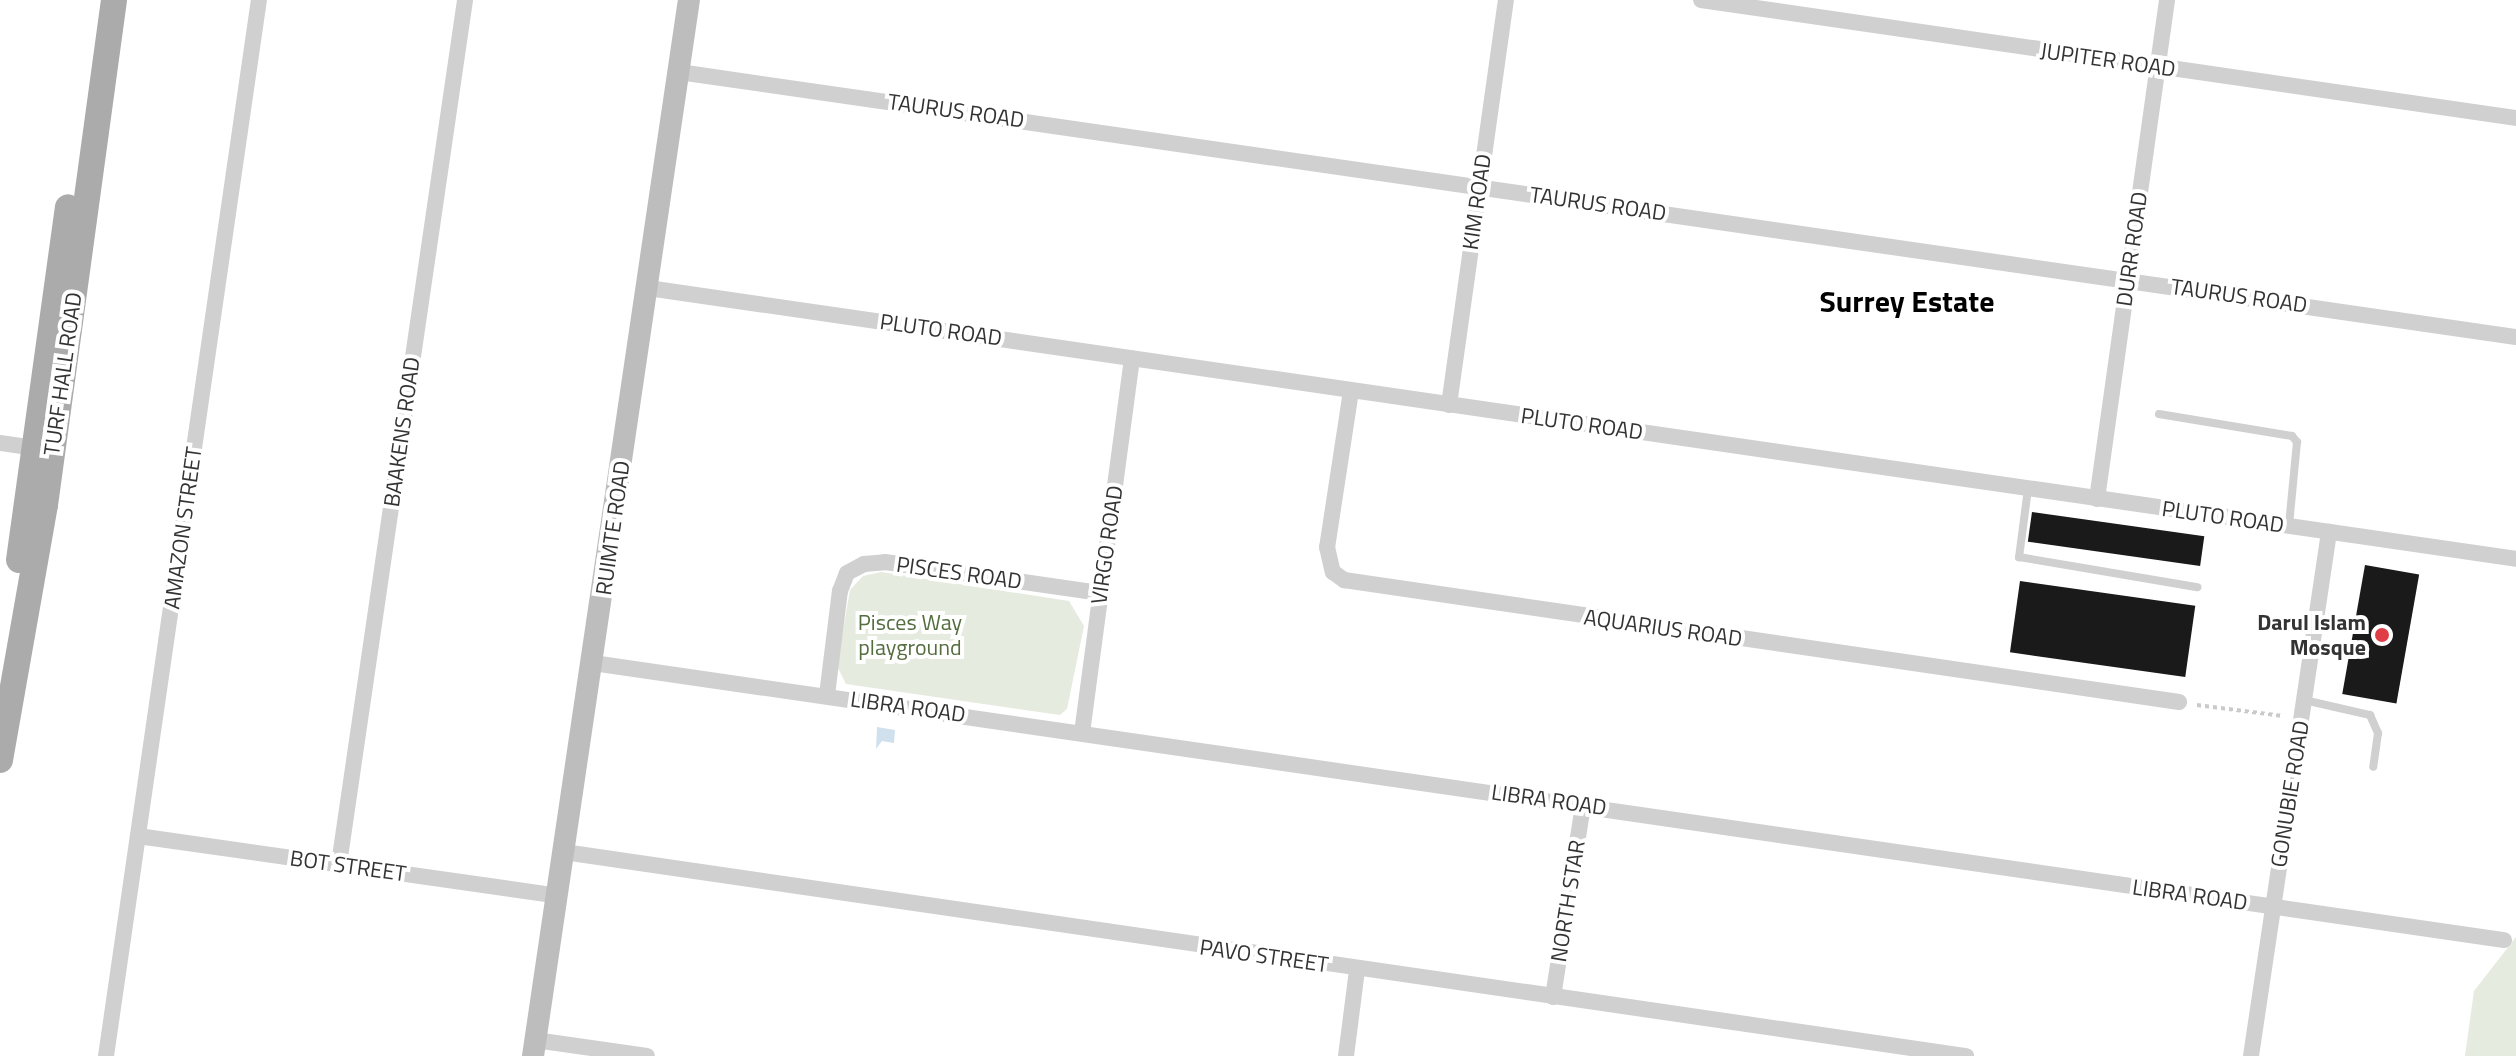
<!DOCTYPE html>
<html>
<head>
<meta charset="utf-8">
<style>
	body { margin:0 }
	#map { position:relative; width:2516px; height:1056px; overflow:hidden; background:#fff; font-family:"Titillium Web",sans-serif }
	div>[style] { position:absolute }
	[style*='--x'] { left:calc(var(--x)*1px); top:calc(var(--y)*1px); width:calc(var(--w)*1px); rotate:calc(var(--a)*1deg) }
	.green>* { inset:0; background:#e5ebdf }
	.water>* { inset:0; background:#d0e1ed }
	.building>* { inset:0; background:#1a1a1a; transform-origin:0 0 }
	.path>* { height:4px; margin-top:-2px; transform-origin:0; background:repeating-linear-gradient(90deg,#cacaca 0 4px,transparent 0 8px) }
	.lane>* { height:8px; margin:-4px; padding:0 4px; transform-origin:4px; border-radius:4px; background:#d0d0d0 }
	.street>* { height:16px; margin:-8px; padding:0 8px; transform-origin:8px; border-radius:8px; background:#d0d0d0 }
	.secondary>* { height:22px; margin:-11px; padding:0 11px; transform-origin:11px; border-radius:11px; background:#bdbdbd }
	.primary>* { height:26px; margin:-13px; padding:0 13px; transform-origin:13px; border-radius:13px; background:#ababab }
	.dots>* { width:22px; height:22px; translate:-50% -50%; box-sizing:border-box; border:4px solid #fff; border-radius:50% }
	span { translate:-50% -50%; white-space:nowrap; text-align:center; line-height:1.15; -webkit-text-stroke:8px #fff; paint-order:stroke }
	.street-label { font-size:22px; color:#333 }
	.park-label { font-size:22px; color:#556e40 }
	.poi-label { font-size:22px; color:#333; font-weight:700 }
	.right { translate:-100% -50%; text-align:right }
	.district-label { font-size:30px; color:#000; font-weight:700 }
</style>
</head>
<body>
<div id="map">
	<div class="green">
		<i style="clip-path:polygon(881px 572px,1069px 601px,1084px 626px,1067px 709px,1060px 715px,846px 684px,837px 666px,850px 590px,863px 576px)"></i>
		<i style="clip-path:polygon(2516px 937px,2516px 1056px,2465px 1056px,2474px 991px)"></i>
	</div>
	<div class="water">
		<i style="clip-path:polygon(877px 727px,895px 730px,894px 743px,882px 741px,876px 749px)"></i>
	</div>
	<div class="building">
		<i style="left:2032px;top:512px;width:174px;height:30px;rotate:8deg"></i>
		<i style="left:2365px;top:565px;width:55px;height:131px;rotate:10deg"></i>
		<i style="left:2020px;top:581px;width:177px;height:72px;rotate:8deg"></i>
	</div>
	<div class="path">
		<i style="--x:2197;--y:705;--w:87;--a:7.3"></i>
	</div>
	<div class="lane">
		<i style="--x:2159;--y:414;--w:135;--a:9.4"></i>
		<i style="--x:2292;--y:436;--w:8;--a:50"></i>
		<i style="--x:2297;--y:442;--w:83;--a:95.5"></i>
		<i style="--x:2028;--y:489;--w:69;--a:97.5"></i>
		<i style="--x:2019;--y:557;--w:181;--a:9.6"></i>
		<i style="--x:2304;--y:700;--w:68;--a:12.8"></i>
		<i style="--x:2370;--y:715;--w:20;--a:66"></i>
		<i style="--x:2378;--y:733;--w:34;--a:98"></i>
	</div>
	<div class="street">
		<i style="--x:1701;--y:0;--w:823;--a:8.24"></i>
		<i style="--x:679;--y:72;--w:1856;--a:8.21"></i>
		<i style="--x:648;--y:288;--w:1888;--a:8.25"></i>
		<i style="--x:1351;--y:391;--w:158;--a:98.7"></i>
		<i style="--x:1327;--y:547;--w:26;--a:77"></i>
		<i style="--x:1333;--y:572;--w:14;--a:36"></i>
		<i style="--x:1344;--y:580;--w:844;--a:8.31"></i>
		<i style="--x:1449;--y:405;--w:409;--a:-82"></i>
		<i style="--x:0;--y:443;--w:42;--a:8.1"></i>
		<i style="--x:2097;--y:499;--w:504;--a:-82.01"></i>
		<i style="--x:593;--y:663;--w:1931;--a:8.25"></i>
		<i style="--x:827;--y:695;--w:105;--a:-82.9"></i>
		<i style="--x:840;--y:591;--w:19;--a:-69"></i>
		<i style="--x:847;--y:573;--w:19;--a:-28"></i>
		<i style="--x:864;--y:564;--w:21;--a:-5"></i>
		<i style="--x:885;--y:562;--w:218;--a:8.2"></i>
		<i style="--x:1082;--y:733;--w:378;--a:-82.4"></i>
		<i style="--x:138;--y:836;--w:423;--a:8.1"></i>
		<i style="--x:564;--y:852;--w:1417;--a:8.28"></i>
		<i style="--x:339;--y:864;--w:873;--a:-81.7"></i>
		<i style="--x:1553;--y:997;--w:194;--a:-81.1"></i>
		<i style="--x:535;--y:1040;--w:113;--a:8.1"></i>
		<i style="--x:106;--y:1056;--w:1067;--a:-81.76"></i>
		<i style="--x:1346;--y:1056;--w:87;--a:-82.7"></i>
		<i style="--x:2251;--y:1056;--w:530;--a:-81.53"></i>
	</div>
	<div class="secondary">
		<i style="--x:533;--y:1056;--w:1067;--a:-81.6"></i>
	</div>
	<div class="primary">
		<i style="--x:19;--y:560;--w:356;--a:-82.1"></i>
		<i style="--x:0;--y:760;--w:259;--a:-80"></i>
		<i style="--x:45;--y:505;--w:510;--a:-82.22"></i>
	</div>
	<div class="dots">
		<i style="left:2382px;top:635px;background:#e03e46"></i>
	</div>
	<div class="street-label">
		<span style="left:2108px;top:60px;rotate:8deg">JUPITER ROAD</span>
		<span style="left:956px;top:111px;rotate:8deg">TAURUS ROAD</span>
		<span style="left:1477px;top:202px;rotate:-82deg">KIM ROAD</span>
		<span style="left:1598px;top:204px;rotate:8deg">TAURUS ROAD</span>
		<span style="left:2132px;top:249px;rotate:-82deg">DURR ROAD</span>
		<span style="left:2239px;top:296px;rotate:8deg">TAURUS ROAD</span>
		<span style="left:941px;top:330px;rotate:8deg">PLUTO ROAD</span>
		<span style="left:63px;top:374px;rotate:-82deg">TURF HALL ROAD</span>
		<span style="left:1582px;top:424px;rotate:8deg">PLUTO ROAD</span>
		<span style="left:402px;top:432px;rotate:-82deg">BAAKENS ROAD</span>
		<span style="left:2223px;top:517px;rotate:8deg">PLUTO ROAD</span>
		<span style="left:183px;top:528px;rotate:-82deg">AMAZON STREET</span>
		<span style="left:613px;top:528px;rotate:-82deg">RUIMTE ROAD</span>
		<span style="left:1107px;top:545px;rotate:-82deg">VIRGO ROAD</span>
		<span style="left:959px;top:573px;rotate:8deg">PISCES ROAD</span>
		<span style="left:1663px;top:628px;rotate:8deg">AQUARIUS ROAD</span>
		<span style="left:908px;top:707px;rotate:8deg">LIBRA ROAD</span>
		<span style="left:2290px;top:794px;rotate:-81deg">GONUBIE ROAD</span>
		<span style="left:1549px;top:800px;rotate:8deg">LIBRA ROAD</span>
		<span style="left:348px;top:866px;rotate:8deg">BOT STREET</span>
		<span style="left:2190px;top:895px;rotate:8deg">LIBRA ROAD</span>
		<span style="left:1568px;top:901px;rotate:-81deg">NORTH STAR</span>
		<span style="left:1264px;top:956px;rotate:8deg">PAVO STREET</span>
	</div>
	<div class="park-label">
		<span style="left:910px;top:635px">Pisces Way<br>playground</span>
	</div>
	<div class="poi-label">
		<span class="right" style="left:2366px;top:635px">Darul Islam<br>Mosque</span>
	</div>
	<div class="district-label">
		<span style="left:1907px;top:301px">Surrey Estate</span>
	</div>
</div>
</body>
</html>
